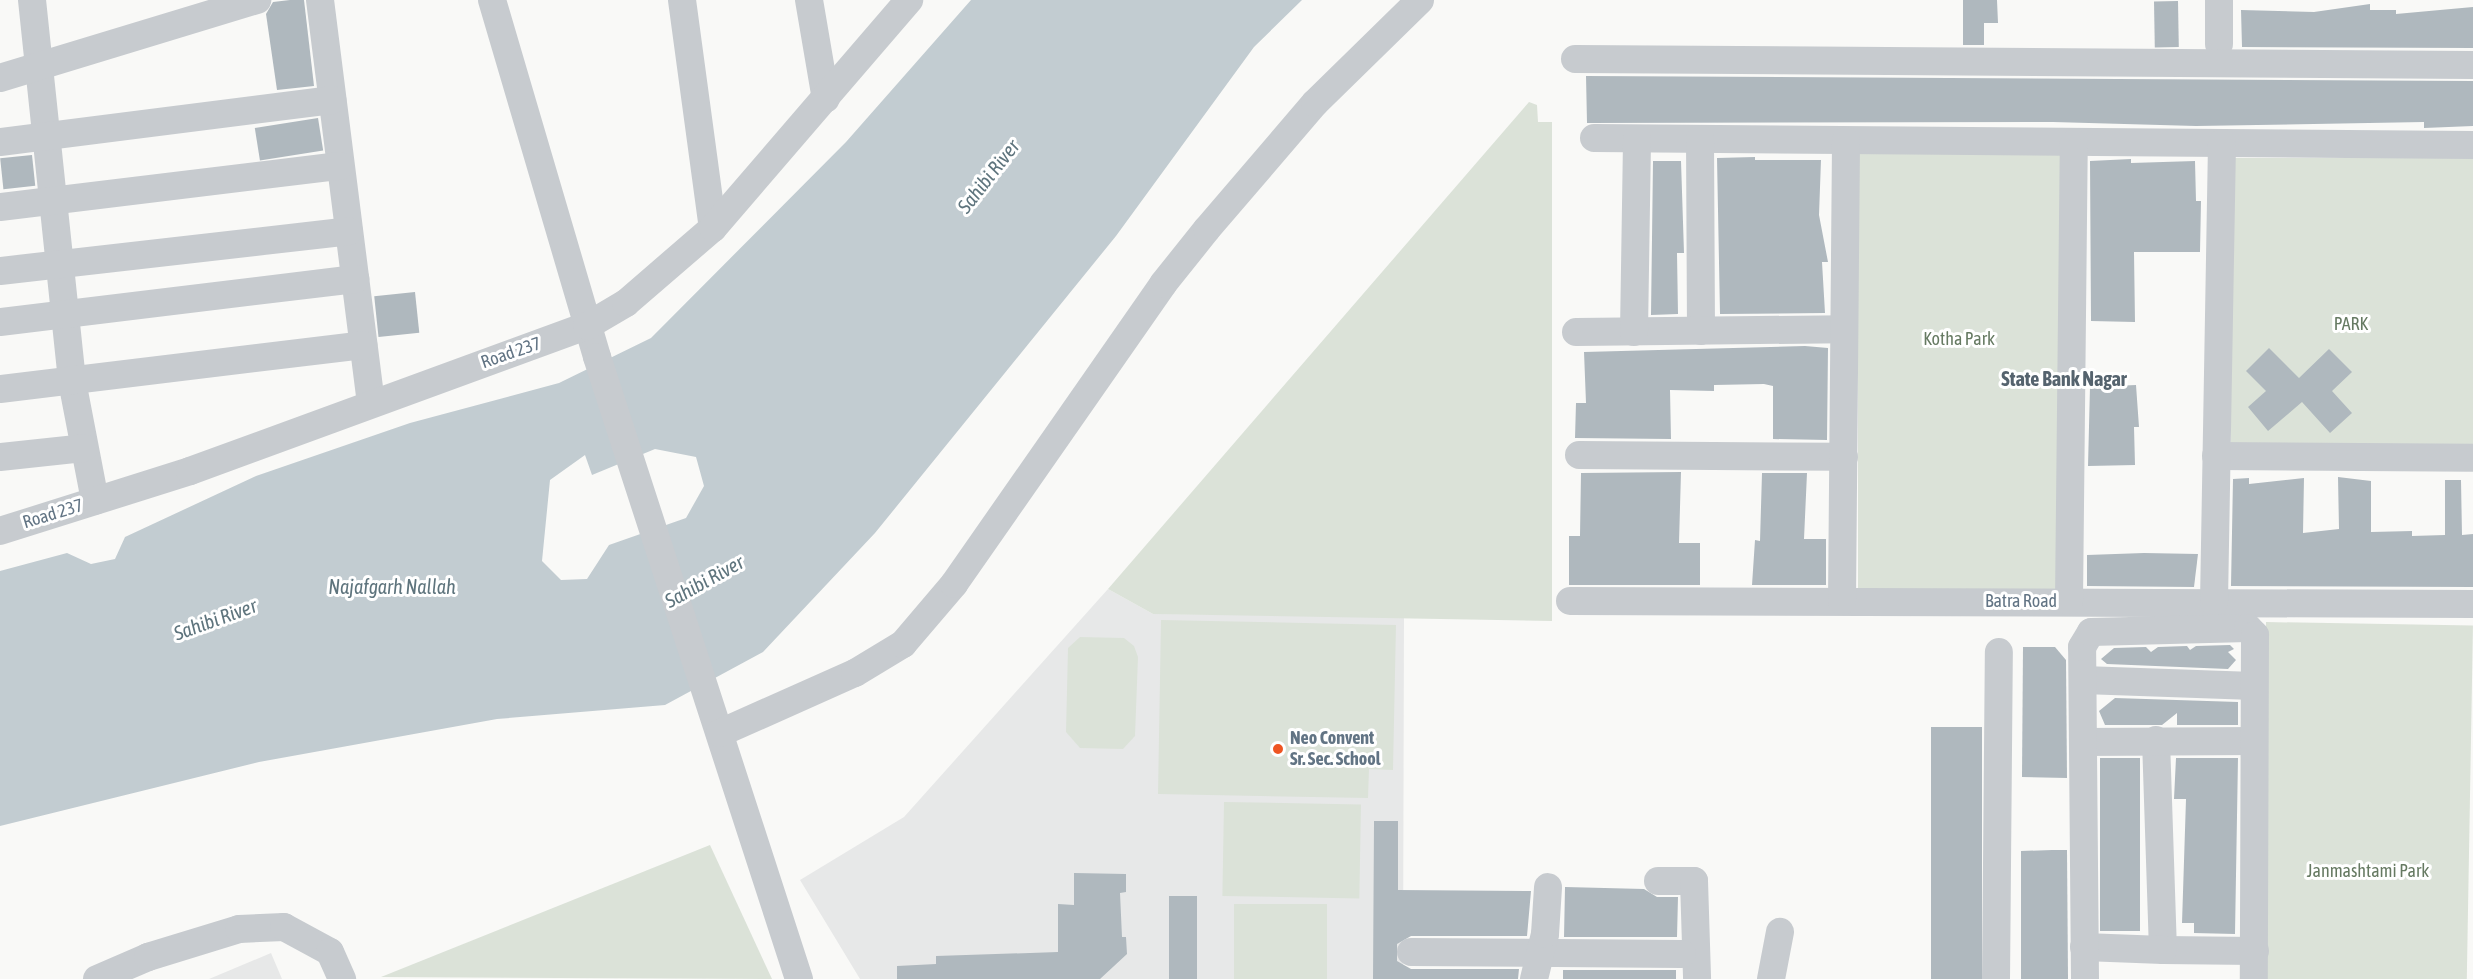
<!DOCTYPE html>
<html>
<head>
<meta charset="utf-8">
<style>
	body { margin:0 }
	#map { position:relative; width:2473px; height:979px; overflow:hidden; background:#f9f9f7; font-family:"Asap Condensed",sans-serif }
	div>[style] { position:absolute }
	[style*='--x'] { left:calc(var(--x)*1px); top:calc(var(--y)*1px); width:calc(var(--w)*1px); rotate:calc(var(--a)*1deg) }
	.built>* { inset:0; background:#e7e8e8 }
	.green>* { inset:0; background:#dbe2d8; transform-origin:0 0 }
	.water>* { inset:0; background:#c2ccd1 }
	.building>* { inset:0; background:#afb8be; transform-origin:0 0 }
	.minor>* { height:28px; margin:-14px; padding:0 14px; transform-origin:14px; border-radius:14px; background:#c7cbcf }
	.dots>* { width:16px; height:16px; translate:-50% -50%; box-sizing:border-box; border:3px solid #fff; border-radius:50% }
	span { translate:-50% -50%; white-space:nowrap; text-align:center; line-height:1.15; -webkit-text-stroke:6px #fff; paint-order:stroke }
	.park-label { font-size:18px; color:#667a62 }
	.street-label { font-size:18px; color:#627484 }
	.poi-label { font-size:18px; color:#627484; font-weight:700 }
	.left { translate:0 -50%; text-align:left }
	.water-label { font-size:20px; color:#5e747d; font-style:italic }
	.neighbourhood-label { font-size:20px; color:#55636e; font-weight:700 }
</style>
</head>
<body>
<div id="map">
	<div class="built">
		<i style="clip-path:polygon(1108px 589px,1153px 614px,1404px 615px,1403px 979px,860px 979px,800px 880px,904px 817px)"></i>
		<i style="clip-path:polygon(271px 953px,282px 979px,209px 979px)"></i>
	</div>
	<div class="green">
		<i style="clip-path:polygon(1529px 102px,1537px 105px,1538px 122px,1552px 122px,1552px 621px,1153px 614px,1108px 589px)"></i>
		<i style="left:1858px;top:152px;width:207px;height:440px"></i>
		<i style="left:2231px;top:158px;width:242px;height:290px"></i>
		<i style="clip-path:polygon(1161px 620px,1396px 625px,1393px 770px,1369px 769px,1368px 798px,1158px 794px)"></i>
		<i style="left:2266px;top:622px;width:207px;height:357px;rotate:1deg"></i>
		<i style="clip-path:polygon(1080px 637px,1124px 638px,1134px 646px,1138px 657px,1135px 736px,1123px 749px,1080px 748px,1066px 732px,1068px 648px)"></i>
		<i style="left:1224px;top:802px;width:137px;height:94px;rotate:1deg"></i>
		<i style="clip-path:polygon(710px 845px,772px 979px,381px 977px)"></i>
		<i style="left:1234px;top:904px;width:93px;height:75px"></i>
	</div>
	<div class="water">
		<i style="clip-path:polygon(evenodd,971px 0,1302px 0,1254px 47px,1116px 236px,875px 533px,763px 652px,665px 705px,497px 719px,259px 762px,0 826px,0 571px,67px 553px,91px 564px,115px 559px,125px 537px,256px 476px,410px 423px,559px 383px,651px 338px,846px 142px,971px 0,655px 449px,696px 457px,704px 486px,686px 518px,609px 545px,587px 579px,561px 580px,542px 561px,550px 480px,585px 455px,592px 475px,655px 449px)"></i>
	</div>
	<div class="building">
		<i style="clip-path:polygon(290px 0,304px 0,314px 86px,277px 90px,266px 14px,273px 2px)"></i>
		<i style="clip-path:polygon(1963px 0,1997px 0,1998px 23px,1984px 23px,1984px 45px,1963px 45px)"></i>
		<i style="left:2178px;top:1px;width:46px;height:24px;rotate:89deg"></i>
		<i style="clip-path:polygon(2370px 4px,2370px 10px,2396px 10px,2396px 14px,2473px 7px,2473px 48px,2242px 47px,2241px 10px,2314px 12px)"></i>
		<i style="clip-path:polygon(1586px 76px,2473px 81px,2473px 126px,2424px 128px,2424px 122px,2196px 126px,2053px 122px,1587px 123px)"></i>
		<i style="left:318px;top:118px;width:33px;height:64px;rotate:81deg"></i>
		<i style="left:32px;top:155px;width:31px;height:32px;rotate:84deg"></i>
		<i style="clip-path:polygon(1755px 157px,1755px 160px,1821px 160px,1819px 215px,1828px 262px,1822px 262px,1825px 313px,1720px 314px,1717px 158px)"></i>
		<i style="clip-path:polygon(2131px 159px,2131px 163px,2195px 161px,2196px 201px,2201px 201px,2200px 252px,2134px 252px,2135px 322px,2091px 321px,2090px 161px)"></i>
		<i style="clip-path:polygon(1653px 161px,1681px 161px,1684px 253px,1677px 253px,1678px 314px,1651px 315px)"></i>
		<i style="left:415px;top:292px;width:41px;height:41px;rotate:84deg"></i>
		<i style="clip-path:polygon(1805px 346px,1828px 348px,1827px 440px,1773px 439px,1773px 386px,1764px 384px,1714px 385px,1714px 391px,1670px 390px,1671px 439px,1575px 438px,1576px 403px,1586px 403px,1584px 352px)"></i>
		<i style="clip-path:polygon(2269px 348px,2299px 378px,2329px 349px,2352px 372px,2332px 391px,2352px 413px,2330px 433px,2302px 402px,2268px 431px,2248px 407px,2266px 391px,2246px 371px)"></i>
		<i style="clip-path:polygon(2136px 385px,2139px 427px,2134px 427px,2135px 465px,2088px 466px,2090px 387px)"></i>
		<i style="clip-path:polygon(1681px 472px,1679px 543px,1700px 543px,1700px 585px,1569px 585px,1569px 536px,1580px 536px,1581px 473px)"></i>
		<i style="clip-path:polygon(1762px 473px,1807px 473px,1804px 539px,1826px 539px,1826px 585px,1752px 585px,1755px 540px,1760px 541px)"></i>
		<i style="clip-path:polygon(2338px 477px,2371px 481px,2371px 532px,2412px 531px,2412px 536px,2445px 535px,2445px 480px,2461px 480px,2462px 535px,2473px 534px,2473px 587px,2231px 586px,2233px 479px,2249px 478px,2249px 484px,2304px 478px,2303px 533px,2339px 529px)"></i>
		<i style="clip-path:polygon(2144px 553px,2198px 554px,2194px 587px,2087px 586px,2087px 555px)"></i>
		<i style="clip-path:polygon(2230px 645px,2234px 649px,2228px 652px,2236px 660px,2228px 669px,2107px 664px,2101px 659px,2114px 648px,2146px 647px,2151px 652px,2158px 647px,2187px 646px,2190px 650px,2196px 646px)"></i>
		<i style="clip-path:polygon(2023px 647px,2055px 647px,2066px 660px,2067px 778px,2022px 777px)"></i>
		<i style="clip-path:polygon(2115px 698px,2238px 702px,2238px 725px,2177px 725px,2177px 713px,2162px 725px,2105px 725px,2099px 711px)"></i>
		<i style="left:1982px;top:727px;width:252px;height:51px;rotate:90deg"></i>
		<i style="left:2100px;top:758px;width:40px;height:173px"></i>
		<i style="clip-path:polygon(2176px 758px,2238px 758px,2235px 934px,2194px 933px,2194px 923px,2182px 923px,2186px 799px,2174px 799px)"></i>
		<i style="clip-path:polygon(1374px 821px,1398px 821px,1398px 890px,1531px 891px,1527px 936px,1411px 936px,1397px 944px,1397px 961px,1411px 969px,1519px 969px,1518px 979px,1373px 979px)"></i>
		<i style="clip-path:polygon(2052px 850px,2067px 850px,2068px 979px,2021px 979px,2021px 851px)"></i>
		<i style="clip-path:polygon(1074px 873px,1126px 874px,1126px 892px,1120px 893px,1122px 937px,1126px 937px,1127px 954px,1100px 979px,897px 979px,897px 966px,936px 964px,936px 956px,1058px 952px,1058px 904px,1074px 905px)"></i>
		<i style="clip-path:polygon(1565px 887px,1644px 889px,1657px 897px,1678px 897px,1677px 937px,1564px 937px)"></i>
		<i style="left:1169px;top:896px;width:28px;height:83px"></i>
		<i style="left:1563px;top:970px;width:113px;height:9px"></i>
	</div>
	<div class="minor">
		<i style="--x:32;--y:0;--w:383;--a:84"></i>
		<i style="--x:72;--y:381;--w:122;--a:79.1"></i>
		<i style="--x:320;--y:0;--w:405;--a:82.8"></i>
		<i style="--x:492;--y:0;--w:372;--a:73.6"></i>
		<i style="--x:597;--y:357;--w:654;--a:72.01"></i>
		<i style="--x:682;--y:0;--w:230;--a:82.3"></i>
		<i style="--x:809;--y:0;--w:100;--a:80.3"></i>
		<i style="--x:2219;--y:44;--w:44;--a:-90"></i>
		<i style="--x:1575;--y:59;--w:898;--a:0.38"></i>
		<i style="--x:0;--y:78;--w:269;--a:-16.9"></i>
		<i style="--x:1594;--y:138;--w:879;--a:0.46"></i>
		<i style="--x:1700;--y:139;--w:192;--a:89.7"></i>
		<i style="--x:0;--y:142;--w:335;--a:-7.2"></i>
		<i style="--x:0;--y:207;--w:342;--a:-6.9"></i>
		<i style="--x:0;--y:271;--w:351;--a:-6.5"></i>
		<i style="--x:0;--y:322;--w:358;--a:-6.9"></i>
		<i style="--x:1576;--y:332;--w:268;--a:-0.6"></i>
		<i style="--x:1634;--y:332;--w:193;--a:-89.1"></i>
		<i style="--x:0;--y:389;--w:366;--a:-6.9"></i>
		<i style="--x:1579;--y:455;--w:265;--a:0.4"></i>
		<i style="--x:2216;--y:456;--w:257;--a:0.4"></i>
		<i style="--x:0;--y:457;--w:84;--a:-6.1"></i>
		<i style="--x:0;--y:531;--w:199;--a:-17.5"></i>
		<i style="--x:190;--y:471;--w:423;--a:-20.1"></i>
		<i style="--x:587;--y:326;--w:45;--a:-30.5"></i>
		<i style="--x:626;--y:303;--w:115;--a:-40.8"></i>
		<i style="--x:713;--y:228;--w:301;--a:-49.3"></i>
		<i style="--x:1570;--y:601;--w:903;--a:0.19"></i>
		<i style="--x:1842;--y:601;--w:460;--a:-89.5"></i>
		<i style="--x:2069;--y:601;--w:458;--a:-89.4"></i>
		<i style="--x:2214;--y:602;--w:459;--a:-89"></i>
		<i style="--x:2083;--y:680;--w:171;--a:2"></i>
		<i style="--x:720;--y:733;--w:148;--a:-24"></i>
		<i style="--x:855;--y:673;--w:56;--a:-31.1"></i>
		<i style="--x:903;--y:644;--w:79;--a:-49.6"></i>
		<i style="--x:954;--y:584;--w:366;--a:-55.1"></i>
		<i style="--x:1163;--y:284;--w:70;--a:-51.3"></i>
		<i style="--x:1207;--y:229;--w:166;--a:-49.4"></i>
		<i style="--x:1315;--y:103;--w:147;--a:-44.4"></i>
		<i style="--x:2156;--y:740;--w:210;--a:88.1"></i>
		<i style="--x:2163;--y:950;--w:92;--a:0.6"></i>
		<i style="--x:2084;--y:742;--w:170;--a:-0.3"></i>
		<i style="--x:1658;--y:881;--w:36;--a:0"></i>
		<i style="--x:1694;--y:881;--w:98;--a:88.2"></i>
		<i style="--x:2084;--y:947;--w:79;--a:2.2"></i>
		<i style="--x:1411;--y:952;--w:271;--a:0.4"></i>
		<i style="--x:97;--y:979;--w:56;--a:-23.3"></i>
		<i style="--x:148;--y:957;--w:95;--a:-17.1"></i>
		<i style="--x:239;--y:929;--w:45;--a:-2.5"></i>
		<i style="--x:284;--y:927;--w:52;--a:28.5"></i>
		<i style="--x:330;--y:952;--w:30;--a:66"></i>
		<i style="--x:1534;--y:979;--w:46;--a:-76.3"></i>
		<i style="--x:1545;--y:934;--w:47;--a:-86.3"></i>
		<i style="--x:1771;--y:979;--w:48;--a:-79.2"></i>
		<i style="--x:1996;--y:979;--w:327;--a:-89.5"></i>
		<i style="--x:2085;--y:979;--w:332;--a:-90.5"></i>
		<i style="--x:2082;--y:647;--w:17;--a:-59"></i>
		<i style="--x:2091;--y:632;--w:157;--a:-1.5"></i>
		<i style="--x:2248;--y:628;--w:10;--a:45"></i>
		<i style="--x:2255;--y:635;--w:344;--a:90.2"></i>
	</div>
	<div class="dots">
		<i style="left:1278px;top:749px;background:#e52"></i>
	</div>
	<div class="park-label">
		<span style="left:2351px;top:324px">PARK</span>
		<span style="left:1959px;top:339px">Kotha Park</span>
		<span style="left:2368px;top:871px">Janmashtami Park</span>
	</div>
	<div class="street-label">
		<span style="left:511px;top:353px;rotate:-19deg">Road 237</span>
		<span style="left:53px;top:514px;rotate:-17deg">Road 237</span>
		<span style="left:2021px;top:601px">Batra Road</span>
	</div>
	<div class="poi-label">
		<span class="left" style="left:1290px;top:749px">Neo Convent<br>Sr. Sec. School</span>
	</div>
	<div class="water-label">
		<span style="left:988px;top:176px;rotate:-52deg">Sahibi River</span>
		<span style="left:704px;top:581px;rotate:-29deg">Sahibi River</span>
		<span style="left:392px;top:586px">Najafgarh Nallah</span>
		<span style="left:215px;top:619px;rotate:-20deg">Sahibi River</span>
	</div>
	<div class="neighbourhood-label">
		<span style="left:2064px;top:378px">State Bank Nagar</span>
	</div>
</div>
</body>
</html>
